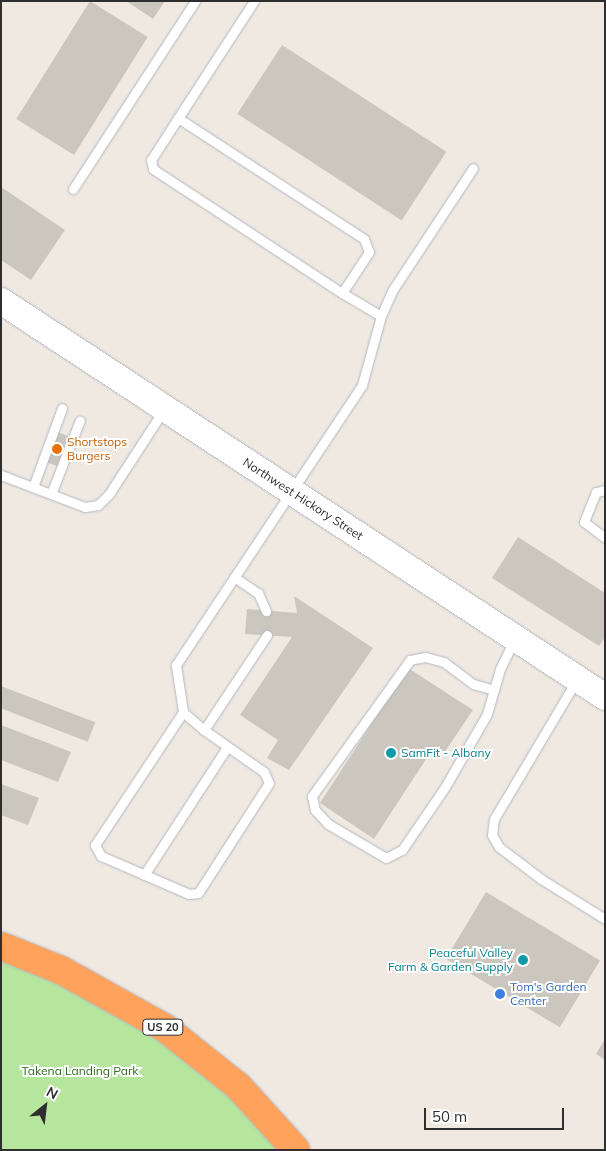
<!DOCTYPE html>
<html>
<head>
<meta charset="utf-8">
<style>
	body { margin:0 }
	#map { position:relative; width:606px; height:1151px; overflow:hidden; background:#efe9e1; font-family:Mulish,sans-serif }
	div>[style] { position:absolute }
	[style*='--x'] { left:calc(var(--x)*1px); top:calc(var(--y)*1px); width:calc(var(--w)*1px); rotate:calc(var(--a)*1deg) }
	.green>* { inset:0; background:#b6e59e }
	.building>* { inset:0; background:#cbc7bf; transform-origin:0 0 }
	.roads { filter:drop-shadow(0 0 1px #b4b7c1) drop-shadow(0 0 1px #b4b7c1) }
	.lane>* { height:9px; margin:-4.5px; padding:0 4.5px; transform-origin:4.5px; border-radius:4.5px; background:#fff }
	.secondary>* { height:26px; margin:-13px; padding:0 13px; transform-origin:13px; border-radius:13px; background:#fff }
	.highway>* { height:28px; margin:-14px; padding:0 14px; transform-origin:14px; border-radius:14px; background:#ffa35c }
	.dots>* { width:14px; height:14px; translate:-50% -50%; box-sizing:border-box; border:2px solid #fff; border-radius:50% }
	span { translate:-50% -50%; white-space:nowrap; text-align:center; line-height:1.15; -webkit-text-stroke:4px #fff; paint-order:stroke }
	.shield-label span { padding:1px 4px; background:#fff; border:1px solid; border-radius:4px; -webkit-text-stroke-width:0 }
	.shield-label { font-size:11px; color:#2e2e2e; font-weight:700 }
	.food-label { font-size:12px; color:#c56008 }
	.left { translate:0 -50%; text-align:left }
	.street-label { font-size:12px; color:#2e2e2e }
	.culture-label { font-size:12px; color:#0d838f }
	.right { translate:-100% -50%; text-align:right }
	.shop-label { font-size:12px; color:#366cbe }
	.park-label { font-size:12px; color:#2c6e1b }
	.frame { position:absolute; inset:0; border:2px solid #2e2e2e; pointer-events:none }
	.north { position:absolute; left:20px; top:1081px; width:50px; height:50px; -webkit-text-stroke:4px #fff; paint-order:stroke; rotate:29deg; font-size:14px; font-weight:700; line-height:20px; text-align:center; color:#2e2e2e }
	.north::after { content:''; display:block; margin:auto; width:18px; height:22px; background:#2e2e2e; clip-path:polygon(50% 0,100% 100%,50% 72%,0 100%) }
	.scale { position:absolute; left:424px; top:1108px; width:140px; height:22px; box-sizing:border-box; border:2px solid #2e2e2e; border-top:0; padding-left:6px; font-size:15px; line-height:18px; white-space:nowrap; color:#2e2e2e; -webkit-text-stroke:4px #fff; paint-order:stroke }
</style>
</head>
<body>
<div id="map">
	<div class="green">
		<i style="clip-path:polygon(1px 946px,165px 1028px,293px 1150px,1px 1150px)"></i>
	</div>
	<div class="building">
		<i style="left:90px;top:1px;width:68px;height:139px;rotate:32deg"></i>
		<i style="clip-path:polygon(126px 1px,165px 1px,153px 19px)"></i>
		<i style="left:282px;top:45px;width:196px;height:82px;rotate:33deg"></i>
		<i style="clip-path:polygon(1px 187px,65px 230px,31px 280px,1px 260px)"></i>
		<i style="left:57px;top:432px;width:12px;height:32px;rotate:20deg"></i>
		<i style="clip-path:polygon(518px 537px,605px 593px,605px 637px,599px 646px,492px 578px)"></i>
		<i style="clip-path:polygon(294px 596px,373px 648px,289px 770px,267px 758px,278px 740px,240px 715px,292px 637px,245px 634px,247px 609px,297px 613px)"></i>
		<i style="clip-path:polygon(408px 668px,473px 710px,442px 756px,432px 750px,374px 839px,320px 803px)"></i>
		<i style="left:1px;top:686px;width:101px;height:21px;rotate:21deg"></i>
		<i style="clip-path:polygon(1px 725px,71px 752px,58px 782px,1px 760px)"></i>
		<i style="clip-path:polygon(1px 784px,39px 798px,28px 825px,1px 815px)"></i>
		<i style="left:486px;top:892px;width:133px;height:78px;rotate:31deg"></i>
		<i style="clip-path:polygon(605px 1039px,605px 1060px,596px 1054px)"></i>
	</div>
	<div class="roads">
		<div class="lane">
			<i style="--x:254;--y:1;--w:140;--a:123"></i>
			<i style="--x:178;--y:118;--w:222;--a:33"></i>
			<i style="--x:364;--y:239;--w:14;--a:69"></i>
			<i style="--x:369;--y:252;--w:49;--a:123.4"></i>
			<i style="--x:342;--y:293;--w:45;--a:30.5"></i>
			<i style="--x:178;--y:118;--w:50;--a:122.7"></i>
			<i style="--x:151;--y:160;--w:9;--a:77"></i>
			<i style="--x:153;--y:169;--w:226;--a:33.3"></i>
			<i style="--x:73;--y:189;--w:224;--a:-57"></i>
			<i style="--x:1;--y:475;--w:90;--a:20.9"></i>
			<i style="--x:85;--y:507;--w:13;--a:-9"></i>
			<i style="--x:98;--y:505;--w:16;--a:-45"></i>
			<i style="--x:109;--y:494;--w:99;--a:-57"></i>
			<i style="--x:33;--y:487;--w:84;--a:-69.8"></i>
			<i style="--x:605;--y:490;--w:9;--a:167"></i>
			<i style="--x:596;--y:492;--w:32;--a:112"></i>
			<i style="--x:584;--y:522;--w:26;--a:37"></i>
			<i style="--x:51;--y:494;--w:79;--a:-68.6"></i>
			<i style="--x:234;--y:577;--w:29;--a:34"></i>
			<i style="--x:258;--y:593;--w:20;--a:66"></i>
			<i style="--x:267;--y:635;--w:114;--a:123.6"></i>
			<i style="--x:204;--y:730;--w:73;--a:35"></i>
			<i style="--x:264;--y:772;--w:12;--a:66"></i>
			<i style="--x:269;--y:783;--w:131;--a:122.8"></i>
			<i style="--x:198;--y:893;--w:9;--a:174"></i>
			<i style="--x:189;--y:894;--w:96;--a:-156.6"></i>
			<i style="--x:101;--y:856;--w:13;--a:-119"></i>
			<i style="--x:95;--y:845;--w:159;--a:-56.5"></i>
			<i style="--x:183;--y:712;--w:48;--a:-98.5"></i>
			<i style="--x:176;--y:665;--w:336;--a:-56.4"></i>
			<i style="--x:362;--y:385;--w:72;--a:-74.6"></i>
			<i style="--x:381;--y:316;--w:27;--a:-66"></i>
			<i style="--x:392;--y:291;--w:147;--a:-56.6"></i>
			<i style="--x:576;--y:681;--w:161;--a:120.7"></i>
			<i style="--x:494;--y:819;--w:16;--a:97"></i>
			<i style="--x:492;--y:835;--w:14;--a:60"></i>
			<i style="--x:499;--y:847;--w:53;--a:37.3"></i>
			<i style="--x:541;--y:879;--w:75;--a:32"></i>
			<i style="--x:494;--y:690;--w:22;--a:-164"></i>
			<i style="--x:473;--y:684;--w:36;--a:-143"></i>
			<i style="--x:444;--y:662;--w:20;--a:-165"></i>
			<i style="--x:425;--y:657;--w:15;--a:169"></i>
			<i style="--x:410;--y:660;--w:168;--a:125.8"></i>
			<i style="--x:312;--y:796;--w:14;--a:78"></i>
			<i style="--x:315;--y:810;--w:19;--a:47"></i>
			<i style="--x:328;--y:824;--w:67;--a:30.4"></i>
			<i style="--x:386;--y:858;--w:18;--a:-27"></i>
			<i style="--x:402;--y:850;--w:76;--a:-55.7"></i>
			<i style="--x:445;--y:787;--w:84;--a:-60.1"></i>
			<i style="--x:487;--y:714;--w:47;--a:-73.9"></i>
			<i style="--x:500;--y:669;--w:32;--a:-64"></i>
			<i style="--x:183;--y:712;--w:28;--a:41"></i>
			<i style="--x:144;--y:875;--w:153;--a:-57"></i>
		</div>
		<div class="secondary">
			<i style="--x:1;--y:301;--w:722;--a:33.25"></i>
		</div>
		<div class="highway">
			<i style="--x:1;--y:946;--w:65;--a:21.8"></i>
			<i style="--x:61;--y:970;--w:119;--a:29.1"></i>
			<i style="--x:165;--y:1028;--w:93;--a:38.5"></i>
			<i style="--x:238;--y:1086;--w:86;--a:47.8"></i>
		</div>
	</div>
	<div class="dots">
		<i style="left:57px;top:449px;background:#e8710a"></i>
		<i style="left:391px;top:753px;background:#0f9aa8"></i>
		<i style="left:523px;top:960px;background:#0f9aa8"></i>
		<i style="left:500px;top:994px;background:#3f7fe0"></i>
	</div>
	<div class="shield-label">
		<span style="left:163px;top:1027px">US 20</span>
	</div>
	<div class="food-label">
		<span class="left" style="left:67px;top:449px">Shortstops<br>Burgers</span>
	</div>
	<div class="street-label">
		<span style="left:303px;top:499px;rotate:33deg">Northwest Hickory Street</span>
	</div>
	<div class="culture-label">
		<span class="left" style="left:401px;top:753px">SamFit - Albany</span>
		<span class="right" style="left:513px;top:960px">Peaceful Valley<br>Farm &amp; Garden Supply</span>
	</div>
	<div class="shop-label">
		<span class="left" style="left:510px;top:994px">Tom's Garden<br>Center</span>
	</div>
	<div class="park-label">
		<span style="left:80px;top:1071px">Takena Landing Park</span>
	</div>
	<div class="frame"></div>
	<div class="north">N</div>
	<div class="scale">50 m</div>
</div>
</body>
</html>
